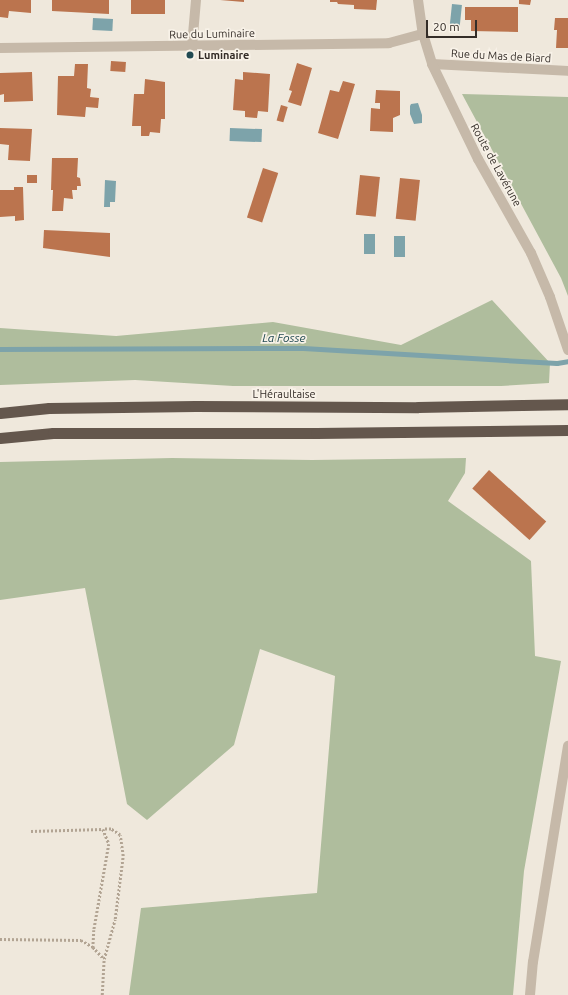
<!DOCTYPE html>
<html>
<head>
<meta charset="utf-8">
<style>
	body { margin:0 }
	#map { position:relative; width:568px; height:995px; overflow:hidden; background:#efe8dc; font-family:Ubuntu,sans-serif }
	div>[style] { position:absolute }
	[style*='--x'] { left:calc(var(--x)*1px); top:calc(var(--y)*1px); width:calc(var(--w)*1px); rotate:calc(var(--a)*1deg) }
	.green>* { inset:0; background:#afbd9d }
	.water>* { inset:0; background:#7da3aa; transform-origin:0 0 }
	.stream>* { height:5px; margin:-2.5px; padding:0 2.5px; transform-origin:2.5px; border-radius:2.5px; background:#7da3aa }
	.building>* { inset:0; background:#bb744e; transform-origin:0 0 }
	.path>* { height:2.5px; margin-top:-1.25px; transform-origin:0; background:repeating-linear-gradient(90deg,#b2a493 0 2px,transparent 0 4px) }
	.minor>* { height:10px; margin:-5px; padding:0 5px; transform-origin:5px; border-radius:5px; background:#c6b9a9 }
	.tertiary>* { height:10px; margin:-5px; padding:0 5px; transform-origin:5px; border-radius:5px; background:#c6b9a9 }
	.trunk>* { height:11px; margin:-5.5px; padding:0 5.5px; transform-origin:5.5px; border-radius:5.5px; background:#64574d }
	.dots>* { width:11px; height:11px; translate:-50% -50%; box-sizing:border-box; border:2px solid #f8f2e8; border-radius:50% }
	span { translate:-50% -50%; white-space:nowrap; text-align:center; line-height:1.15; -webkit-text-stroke:3.5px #f8f2e8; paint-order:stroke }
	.street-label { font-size:11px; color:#342d28 }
	.poi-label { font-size:11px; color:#342d28; font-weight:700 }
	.left { translate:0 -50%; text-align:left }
	.water-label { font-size:12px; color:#214a52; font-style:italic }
	.scale { position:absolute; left:426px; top:20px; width:51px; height:18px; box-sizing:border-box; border:2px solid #342d28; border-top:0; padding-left:5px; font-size:12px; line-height:14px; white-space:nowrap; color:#342d28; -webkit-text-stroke:3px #f8f2e8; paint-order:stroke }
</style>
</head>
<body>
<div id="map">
	<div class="green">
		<i style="clip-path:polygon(462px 94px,568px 97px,568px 296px,561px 278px)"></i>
		<i style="clip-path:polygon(492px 300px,550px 363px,549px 383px,501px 386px,233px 386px,135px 380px,0 385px,0 328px,116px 336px,273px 322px,401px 345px)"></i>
		<i style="clip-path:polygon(172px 458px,312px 460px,466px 458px,465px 473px,448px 501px,531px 561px,535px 656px,561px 661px,524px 871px,513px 995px,129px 995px,141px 908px,317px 893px,335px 676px,260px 649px,234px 745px,147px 820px,127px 804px,85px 588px,0 600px,0 462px)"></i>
	</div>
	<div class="water">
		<i style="left:452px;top:4px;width:10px;height:21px;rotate:6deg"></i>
		<i style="left:93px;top:18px;width:20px;height:12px;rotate:3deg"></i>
		<i style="clip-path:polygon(418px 103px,422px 115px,422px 123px,414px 124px,410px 114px,410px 106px,411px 104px)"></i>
		<i style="left:230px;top:128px;width:32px;height:13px;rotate:2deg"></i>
		<i style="clip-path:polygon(105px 180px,116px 181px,115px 202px,110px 202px,110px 207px,104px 207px)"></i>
		<i style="left:364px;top:234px;width:11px;height:20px"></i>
		<i style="left:394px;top:236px;width:11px;height:21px"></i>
	</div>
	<div class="stream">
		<i style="--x:0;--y:349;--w:303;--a:-0.2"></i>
		<i style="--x:303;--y:348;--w:254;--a:3.4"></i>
		<i style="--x:557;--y:363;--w:11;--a:-10"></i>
	</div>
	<div class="building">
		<i style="clip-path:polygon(0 0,31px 0,31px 13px,9px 11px,8px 18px,0 17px)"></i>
		<i style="clip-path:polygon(52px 0,109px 0,109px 14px,52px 11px)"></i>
		<i style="left:131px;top:0;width:34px;height:14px"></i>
		<i style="clip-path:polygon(220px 0,244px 0,244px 2px)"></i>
		<i style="clip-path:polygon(330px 0,377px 0,376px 10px,354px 9px,354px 5px,338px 4px,337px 2px,330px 2px)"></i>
		<i style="clip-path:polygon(519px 0,531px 0,530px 5px,519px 4px)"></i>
		<i style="clip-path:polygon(465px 7px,518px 7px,518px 32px,471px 31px,471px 20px,465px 20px)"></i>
		<i style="clip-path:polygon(555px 18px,568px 18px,568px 48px,556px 48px,557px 30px,554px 30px)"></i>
		<i style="left:111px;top:61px;width:15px;height:10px;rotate:4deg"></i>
		<i style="clip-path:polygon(297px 63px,312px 68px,301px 106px,288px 102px,292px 91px,289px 90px)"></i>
		<i style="clip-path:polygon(75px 64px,88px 64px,87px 88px,91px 89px,90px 97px,99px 98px,98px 108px,86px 107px,85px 117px,57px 115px,58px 76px,74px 76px)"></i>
		<i style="clip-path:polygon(32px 72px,33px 101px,4px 102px,4px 94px,0 95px,0 73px)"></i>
		<i style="clip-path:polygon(243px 72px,270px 74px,268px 112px,258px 111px,257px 118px,245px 117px,245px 111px,233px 110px,235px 79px,243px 80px)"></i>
		<i style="clip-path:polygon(145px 79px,165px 82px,165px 119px,161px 119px,160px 133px,150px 132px,149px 136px,141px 136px,141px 126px,132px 126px,134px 94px,144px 94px)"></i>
		<i style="clip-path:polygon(343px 81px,355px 84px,338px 139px,318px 133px,330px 90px,339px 92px)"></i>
		<i style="clip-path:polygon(376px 90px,400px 91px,400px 115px,393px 118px,393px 132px,370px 131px,371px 108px,380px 109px,380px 103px,375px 103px)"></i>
		<i style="left:281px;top:105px;width:7px;height:16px;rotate:16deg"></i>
		<i style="clip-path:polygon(0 128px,32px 129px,30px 161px,8px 160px,9px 145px,0 144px)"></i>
		<i style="clip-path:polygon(52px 158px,78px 158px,77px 177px,80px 178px,81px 186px,77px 186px,77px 190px,72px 190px,73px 199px,64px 198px,63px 211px,52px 211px,53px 190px,51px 190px)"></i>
		<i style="left:263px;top:168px;width:16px;height:52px;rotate:18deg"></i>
		<i style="left:27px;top:175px;width:10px;height:8px"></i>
		<i style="left:360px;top:175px;width:20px;height:40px;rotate:6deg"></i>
		<i style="left:400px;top:178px;width:20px;height:41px;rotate:6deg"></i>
		<i style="clip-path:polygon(14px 187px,23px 187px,24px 220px,15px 221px,15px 216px,0 217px,0 190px,14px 190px)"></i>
		<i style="clip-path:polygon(44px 230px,110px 233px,110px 257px,43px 248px)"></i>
		<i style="left:489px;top:470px;width:77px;height:25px;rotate:42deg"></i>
	</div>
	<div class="path">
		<i style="--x:31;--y:831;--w:72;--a:-1.6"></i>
		<i style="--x:103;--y:829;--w:16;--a:68"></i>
		<i style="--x:109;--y:844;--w:87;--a:99.9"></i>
		<i style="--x:94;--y:930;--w:17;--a:93"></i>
		<i style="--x:0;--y:939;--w:81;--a:0.7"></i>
		<i style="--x:81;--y:940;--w:14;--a:30"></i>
		<i style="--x:93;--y:947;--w:16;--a:47"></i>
		<i style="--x:102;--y:995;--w:36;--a:-87"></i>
		<i style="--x:104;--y:959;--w:41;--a:-74.6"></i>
		<i style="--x:115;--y:919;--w:64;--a:-82.8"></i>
		<i style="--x:123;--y:856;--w:21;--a:-98"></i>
		<i style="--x:120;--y:835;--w:11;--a:-146"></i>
		<i style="--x:111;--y:829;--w:8;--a:180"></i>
	</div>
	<div class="minor">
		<i style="--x:192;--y:46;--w:46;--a:-85"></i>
		<i style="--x:0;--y:48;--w:389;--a:-0.7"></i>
		<i style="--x:389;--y:43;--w:35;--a:-15"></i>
		<i style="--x:432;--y:64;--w:136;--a:2.9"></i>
	</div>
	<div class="tertiary">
		<i style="--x:418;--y:0;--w:34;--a:82"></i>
		<i style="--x:423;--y:34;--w:31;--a:73"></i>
		<i style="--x:432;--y:64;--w:106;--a:64.2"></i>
		<i style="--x:478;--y:159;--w:108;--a:60.6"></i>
		<i style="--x:531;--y:253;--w:48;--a:66.6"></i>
		<i style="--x:550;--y:297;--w:56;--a:71.2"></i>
		<i style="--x:530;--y:995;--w:33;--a:-85"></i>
		<i style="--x:533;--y:962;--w:219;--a:-80.8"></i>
	</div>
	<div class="trunk">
		<i style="--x:0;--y:413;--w:49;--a:-5.8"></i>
		<i style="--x:49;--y:408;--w:146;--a:-0.8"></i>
		<i style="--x:195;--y:406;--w:223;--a:0.3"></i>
		<i style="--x:418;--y:407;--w:150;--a:-1.1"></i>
		<i style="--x:0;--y:438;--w:53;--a:-5.4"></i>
		<i style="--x:53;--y:433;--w:263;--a:0"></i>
		<i style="--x:316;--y:433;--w:252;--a:-0.7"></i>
	</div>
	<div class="dots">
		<i style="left:190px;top:55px;background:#214a52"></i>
	</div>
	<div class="street-label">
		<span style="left:212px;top:34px;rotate:-1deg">Rue du Luminaire</span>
		<span style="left:501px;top:56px;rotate:3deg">Rue du Mas de Biard</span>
		<span style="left:496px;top:165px;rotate:61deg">Route de Lavérune</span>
		<span style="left:284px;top:394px">L'Héraultaise</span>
	</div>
	<div class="poi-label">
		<span class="left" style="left:198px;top:55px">Luminaire</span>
	</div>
	<div class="water-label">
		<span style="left:284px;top:338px">La Fosse</span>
	</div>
	<div class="scale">20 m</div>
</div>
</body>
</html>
